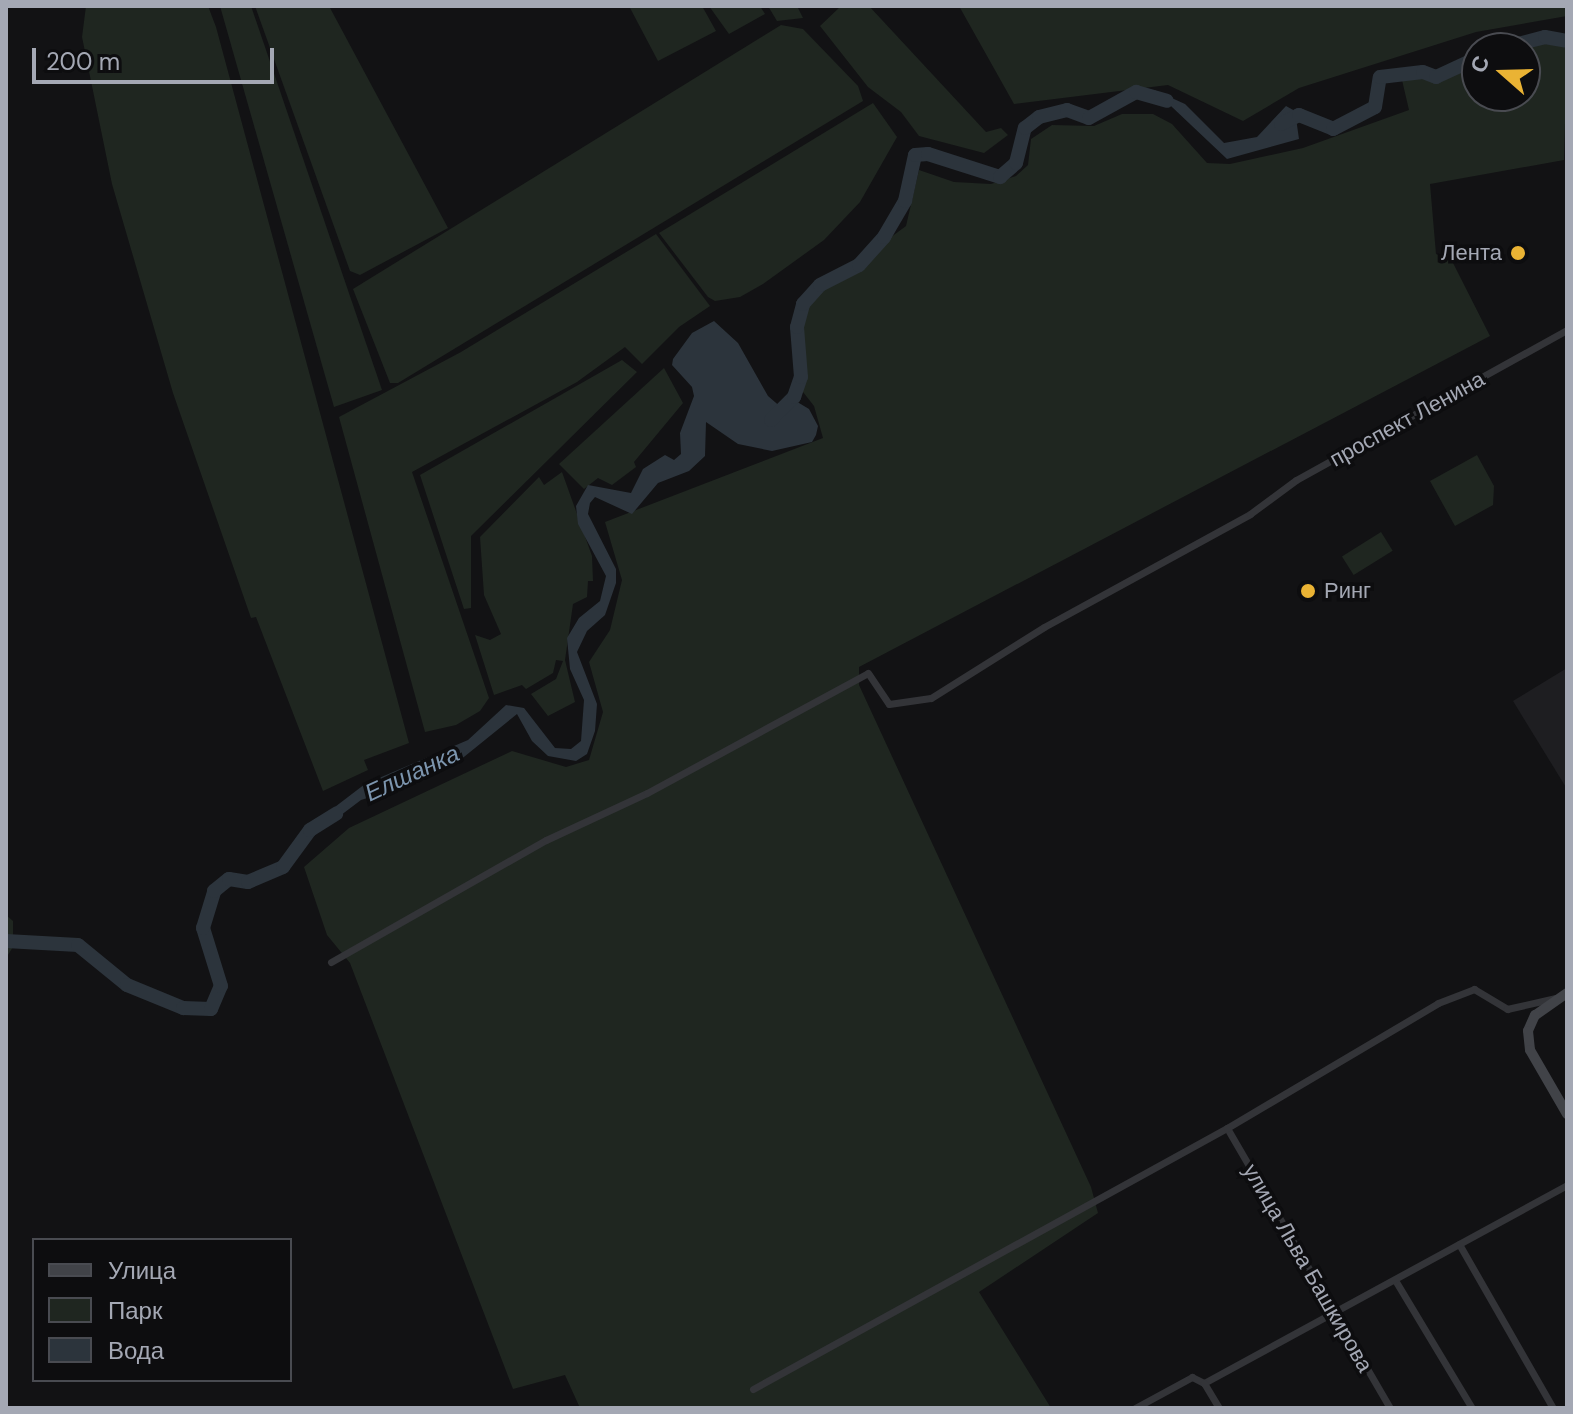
<!DOCTYPE html>
<html>
<head>
<meta charset="utf-8">
<style>
	body { margin:0 }
	#map { position:relative; width:1573px; height:1414px; overflow:hidden; background:#121214; font-family:"DM Sans",sans-serif }
	div>[style] { position:absolute }
	[style*='--x'] { left:calc(var(--x)*1px); top:calc(var(--y)*1px); width:calc(var(--w)*1px); rotate:calc(var(--a)*1deg) }
	.built>* { inset:0; background:#1e1e21 }
	.green>* { inset:0; background:#1f2620; transform-origin:0 0 }
	.water>* { inset:0; background:#2c343c }
	.river>* { height:14px; margin:-7px; padding:0 7px; transform-origin:7px; border-radius:7px; background:#2c343c }
	.street>* { height:7px; margin:-3.5px; padding:0 3.5px; transform-origin:3.5px; border-radius:3.5px; background:#333438 }
	.secondary>* { height:10px; margin:-5px; padding:0 5px; transform-origin:5px; border-radius:5px; background:#414348 }
	.dots>* { width:22px; height:22px; translate:-50% -50%; box-sizing:border-box; border:4px solid #0d0d0f; border-radius:50% }
	span { translate:-50% -50%; white-space:nowrap; text-align:center; line-height:1.15; -webkit-text-stroke:7px #0d0d0f; paint-order:stroke }
	.poi-label { font-size:22px; color:#a4a8b4 }
	.right { translate:-100% -50%; text-align:right }
	.left { translate:0 -50%; text-align:left }
	.street-label { font-size:22px; color:#a4a8b4 }
	.water-label { font-size:24px; color:#7c95ae; font-style:italic }
	.frame { position:absolute; inset:0; border:8px solid #a4a8b4; pointer-events:none }
	.legend { position:absolute; left:32px; top:1238px; width:260px; height:144px; box-sizing:border-box; background:#0d0d0f; border:2px solid #494b51; margin:0; padding:10px 14px; list-style:none; font-size:24px; color:#a4a8b4 }
	.legend li { display:flex; align-items:center; gap:16px; height:40px }
	.legend b { width:40px; border:2px solid #494b51 }
	.north { position:absolute; left:1461px; top:32px; width:80px; height:80px; box-sizing:border-box; background:#0d0d0f; border:2px solid #494b51; border-radius:50%; rotate:290deg; font-size:22px; font-weight:700; line-height:32px; text-align:center; color:#a4a8b4 }
	.north::after { content:''; display:block; margin:auto; width:28px; height:36px; background:#eab334; clip-path:polygon(50% 0,100% 100%,50% 72%,0 100%) }
	.scale { position:absolute; left:32px; top:48px; width:242px; height:36px; box-sizing:border-box; border:4px solid #a4a8b4; border-top:0; padding-left:10px; font-size:24px; line-height:28px; white-space:nowrap; color:#a4a8b4; -webkit-text-stroke:6px #0d0d0f; paint-order:stroke }
</style>
</head>
<body>
<div id="map">
	<div class="built">
		<i style="clip-path:polygon(1567px 668px,1567px 789px,1513px 701px)"></i>
	</div>
	<div class="green">
		<i style="clip-path:polygon(86px 6px,208px 6px,216px 27px,409px 743px,364px 760px,368px 770px,323px 791px,256px 617px,251px 618px,173px 393px,112px 184px,82px 37px)"></i>
		<i style="clip-path:polygon(220px 6px,251px 6px,382px 390px,334px 407px)"></i>
		<i style="clip-path:polygon(255px 6px,329px 6px,448px 228px,360px 275px,350px 271px)"></i>
		<i style="clip-path:polygon(629px 6px,702px 6px,716px 31px,658px 61px)"></i>
		<i style="clip-path:polygon(709px 6px,760px 6px,765px 14px,729px 34px)"></i>
		<i style="clip-path:polygon(768px 6px,797px 6px,803px 18px,777px 21px)"></i>
		<i style="clip-path:polygon(841px 6px,869px 6px,986px 132px,1001px 128px,1008px 135px,984px 153px,919px 136px,901px 112px,868px 87px,820px 26px)"></i>
		<i style="clip-path:polygon(959px 6px,1567px 6px,1567px 16px,1476px 32px,1299px 88px,1243px 121px,1168px 85px,1014px 104px)"></i>
		<i style="clip-path:polygon(781px 25px,803px 29px,858px 86px,863px 101px,398px 383px,390px 383px,353px 289px)"></i>
		<i style="clip-path:polygon(1555px 41px,1567px 49px,1564px 160px,1430px 184px,1436px 254px,1452px 261px,1490px 336px,859px 667px,859px 685px,1091px 1187px,1098px 1213px,979px 1292px,1051px 1408px,580px 1408px,565px 1375px,513px 1389px,350px 963px,327px 935px,304px 867px,349px 828px,512px 751px,566px 767px,589px 760px,603px 712px,589px 662px,610px 630px,622px 580px,605px 522px,823px 438px,814px 406px,803px 392px,803px 316px,813px 295px,906px 226px,919px 170px,954px 182px,991px 184px,1016px 176px,1028px 165px,1031px 139px,1052px 125px,1094px 126px,1122px 114px,1153px 114px,1172px 124px,1207px 163px,1230px 164px,1303px 148px,1409px 110px,1402px 80px,1477px 60px,1477px 96px,1525px 96px,1525px 48px)"></i>
		<i style="clip-path:polygon(873px 103px,897px 137px,860px 202px,824px 240px,763px 284px,740px 297px,715px 301px,708px 297px,659px 233px)"></i>
		<i style="clip-path:polygon(656px 234px,710px 306px,679px 327px,642px 364px,625px 347px,577px 382px,412px 472px,489px 698px,480px 711px,456px 725px,425px 732px,339px 417px,461px 352px)"></i>
		<i style="clip-path:polygon(622px 360px,637px 372px,471px 536px,471px 608px,464px 609px,420px 475px)"></i>
		<i style="clip-path:polygon(664px 368px,683px 403px,634px 462px,636px 467px,612px 485px,598px 478px,584px 489px,559px 464px)"></i>
		<i style="clip-path:polygon(1477px 455px,1494px 486px,1493px 505px,1455px 526px,1430px 481px)"></i>
		<i style="clip-path:polygon(562px 472px,592px 556px,593px 581px,588px 581px,587px 597px,573px 604px,565px 660px,575px 702px,548px 716px,531px 694px,556px 679px,563px 661px,556px 660px,553px 673px,526px 689px,522px 685px,494px 695px,475px 635px,490px 640px,501px 634px,484px 595px,480px 537px,539px 477px,544px 485px)"></i>
		<i style="left:1381px;top:532px;width:22px;height:46px;rotate:58deg"></i>
		<i style="clip-path:polygon(6px 915px,13px 921px,13px 947px,6px 958px)"></i>
	</div>
	<div class="water">
		<i style="clip-path:polygon(1154px 90px,1185px 104px,1224px 143px,1257px 137px,1286px 106px,1295px 111px,1299px 139px,1227px 159px)"></i>
		<i style="clip-path:polygon(714px 321px,738px 343px,768px 396px,783px 409px,794px 400px,809px 409px,818px 426px,816px 435px,812px 442px,772px 451px,738px 444px,706px 422px,705px 456px,689px 471px,658px 483px,632px 514px,595px 497px,590px 503px,588px 514px,616px 569px,616px 583px,605px 615px,587px 631px,577px 652px,597px 704px,595px 731px,587px 754px,576px 761px,548px 756px,532px 741px,517px 714px,454px 765px,427px 770px,408px 785px,361px 800px,320px 831px,320px 822px,310px 826px,365px 784px,468px 740px,506px 705px,524px 708px,555px 748px,571px 749px,581px 741px,584px 700px,570px 669px,567px 638px,579px 618px,600px 601px,606px 576px,578px 524px,576px 506px,588px 485px,631px 493px,643px 469px,665px 455px,674px 460px,681px 454px,680px 433px,694px 396px,692px 387px,672px 365px,673px 359px,692px 333px)"></i>
	</div>
	<div class="river">
		<i style="--x:1502;--y:48;--w:44;--a:-14.3"></i>
		<i style="--x:1545;--y:37;--w:22;--a:10"></i>
		<i style="--x:1281;--y:124;--w:20;--a:-27"></i>
		<i style="--x:1299;--y:115;--w:37;--a:22"></i>
		<i style="--x:1333;--y:129;--w:47;--a:-27.6"></i>
		<i style="--x:1375;--y:107;--w:30;--a:-81"></i>
		<i style="--x:1380;--y:77;--w:43;--a:-6.6"></i>
		<i style="--x:1423;--y:72;--w:14;--a:21"></i>
		<i style="--x:1436;--y:77;--w:45;--a:-24.9"></i>
		<i style="--x:771;--y:420;--w:33;--a:-45"></i>
		<i style="--x:794;--y:397;--w:21;--a:-71"></i>
		<i style="--x:801;--y:377;--w:50;--a:-94.6"></i>
		<i style="--x:797;--y:327;--w:24;--a:-75"></i>
		<i style="--x:803;--y:304;--w:25;--a:-48"></i>
		<i style="--x:820;--y:285;--w:44;--a:-27.1"></i>
		<i style="--x:859;--y:265;--w:38;--a:-48"></i>
		<i style="--x:884;--y:237;--w:42;--a:-59.7"></i>
		<i style="--x:905;--y:201;--w:47;--a:-77.7"></i>
		<i style="--x:915;--y:155;--w:13;--a:-4"></i>
		<i style="--x:928;--y:154;--w:76;--a:17.7"></i>
		<i style="--x:1000;--y:177;--w:21;--a:-41"></i>
		<i style="--x:1016;--y:163;--w:36;--a:-76"></i>
		<i style="--x:1025;--y:128;--w:18;--a:-38"></i>
		<i style="--x:1039;--y:117;--w:29;--a:-14"></i>
		<i style="--x:1067;--y:110;--w:23;--a:20"></i>
		<i style="--x:1089;--y:118;--w:54;--a:-29"></i>
		<i style="--x:1136;--y:92;--w:32;--a:16"></i>
		<i style="--x:6;--y:941;--w:72;--a:3.2"></i>
		<i style="--x:78;--y:945;--w:63;--a:39.2"></i>
		<i style="--x:127;--y:985;--w:61;--a:22.3"></i>
		<i style="--x:183;--y:1008;--w:28;--a:2"></i>
		<i style="--x:211;--y:1009;--w:25;--a:-67"></i>
		<i style="--x:221;--y:986;--w:61;--a:-107.2"></i>
		<i style="--x:203;--y:928;--w:39;--a:-73"></i>
		<i style="--x:214;--y:891;--w:19;--a:-39"></i>
		<i style="--x:229;--y:879;--w:19;--a:9"></i>
		<i style="--x:248;--y:882;--w:38;--a:-23"></i>
		<i style="--x:283;--y:867;--w:46;--a:-53.9"></i>
		<i style="--x:310;--y:830;--w:31;--a:-32"></i>
	</div>
	<div class="street">
		<i style="--x:331;--y:962;--w:247;--a:-29.6"></i>
		<i style="--x:546;--y:840;--w:111;--a:-25"></i>
		<i style="--x:647;--y:793;--w:251;--a:-28.5"></i>
		<i style="--x:868;--y:673;--w:37;--a:56"></i>
		<i style="--x:889;--y:704;--w:42;--a:-8.1"></i>
		<i style="--x:931;--y:698;--w:133;--a:-32.1"></i>
		<i style="--x:1044;--y:627;--w:235;--a:-28.7"></i>
		<i style="--x:1250;--y:514;--w:57;--a:-36.5"></i>
		<i style="--x:1296;--y:480;--w:310;--a:-29"></i>
		<i style="--x:1227;--y:1128;--w:324;--a:59.8"></i>
		<i style="--x:1459;--y:1244;--w:189;--a:60.2"></i>
		<i style="--x:1395;--y:1280;--w:149;--a:59"></i>
		<i style="--x:1204;--y:1383;--w:413;--a:-28.6"></i>
		<i style="--x:753;--y:1389;--w:541;--a:-28.84"></i>
		<i style="--x:1227;--y:1128;--w:245;--a:-30.6"></i>
		<i style="--x:1438;--y:1003;--w:39;--a:-21"></i>
		<i style="--x:1474;--y:989;--w:39;--a:31"></i>
		<i style="--x:1507;--y:1009;--w:50;--a:-12.7"></i>
		<i style="--x:1135;--y:1408;--w:65;--a:-28.5"></i>
		<i style="--x:1192;--y:1377;--w:13;--a:27"></i>
		<i style="--x:1204;--y:1383;--w:29;--a:59"></i>
	</div>
	<div class="secondary">
		<i style="--x:1567;--y:993;--w:39;--a:145"></i>
		<i style="--x:1535;--y:1015;--w:17;--a:114"></i>
		<i style="--x:1528;--y:1031;--w:19;--a:84"></i>
		<i style="--x:1530;--y:1050;--w:74;--a:60"></i>
	</div>
	<div class="dots">
		<i style="left:1518px;top:253px;background:#eab334"></i>
		<i style="left:1308px;top:591px;background:#eab334"></i>
	</div>
	<div class="poi-label">
		<span class="right" style="left:1502px;top:253px">Лента</span>
		<span class="left" style="left:1324px;top:591px">Ринг</span>
	</div>
	<div class="street-label">
		<span style="left:1407px;top:419px;rotate:-29deg">проспект Ленина</span>
		<span style="left:1308px;top:1268px;rotate:60deg">улица Льва Башкирова</span>
	</div>
	<div class="water-label">
		<span style="left:412px;top:773px;rotate:-25deg">Елшанка</span>
	</div>
	<div class="frame"></div>
	<ul class="legend">
	<li><b style="height:10px;background:#414348"></b>Улица</li>
	<li><b style="height:22px;background:#1f2620"></b>Парк</li>
	<li><b style="height:22px;background:#2c343c"></b>Вода</li>
	</ul>
	<div class="north">С</div>
	<div class="scale">200 m</div>
</div>
</body>
</html>
